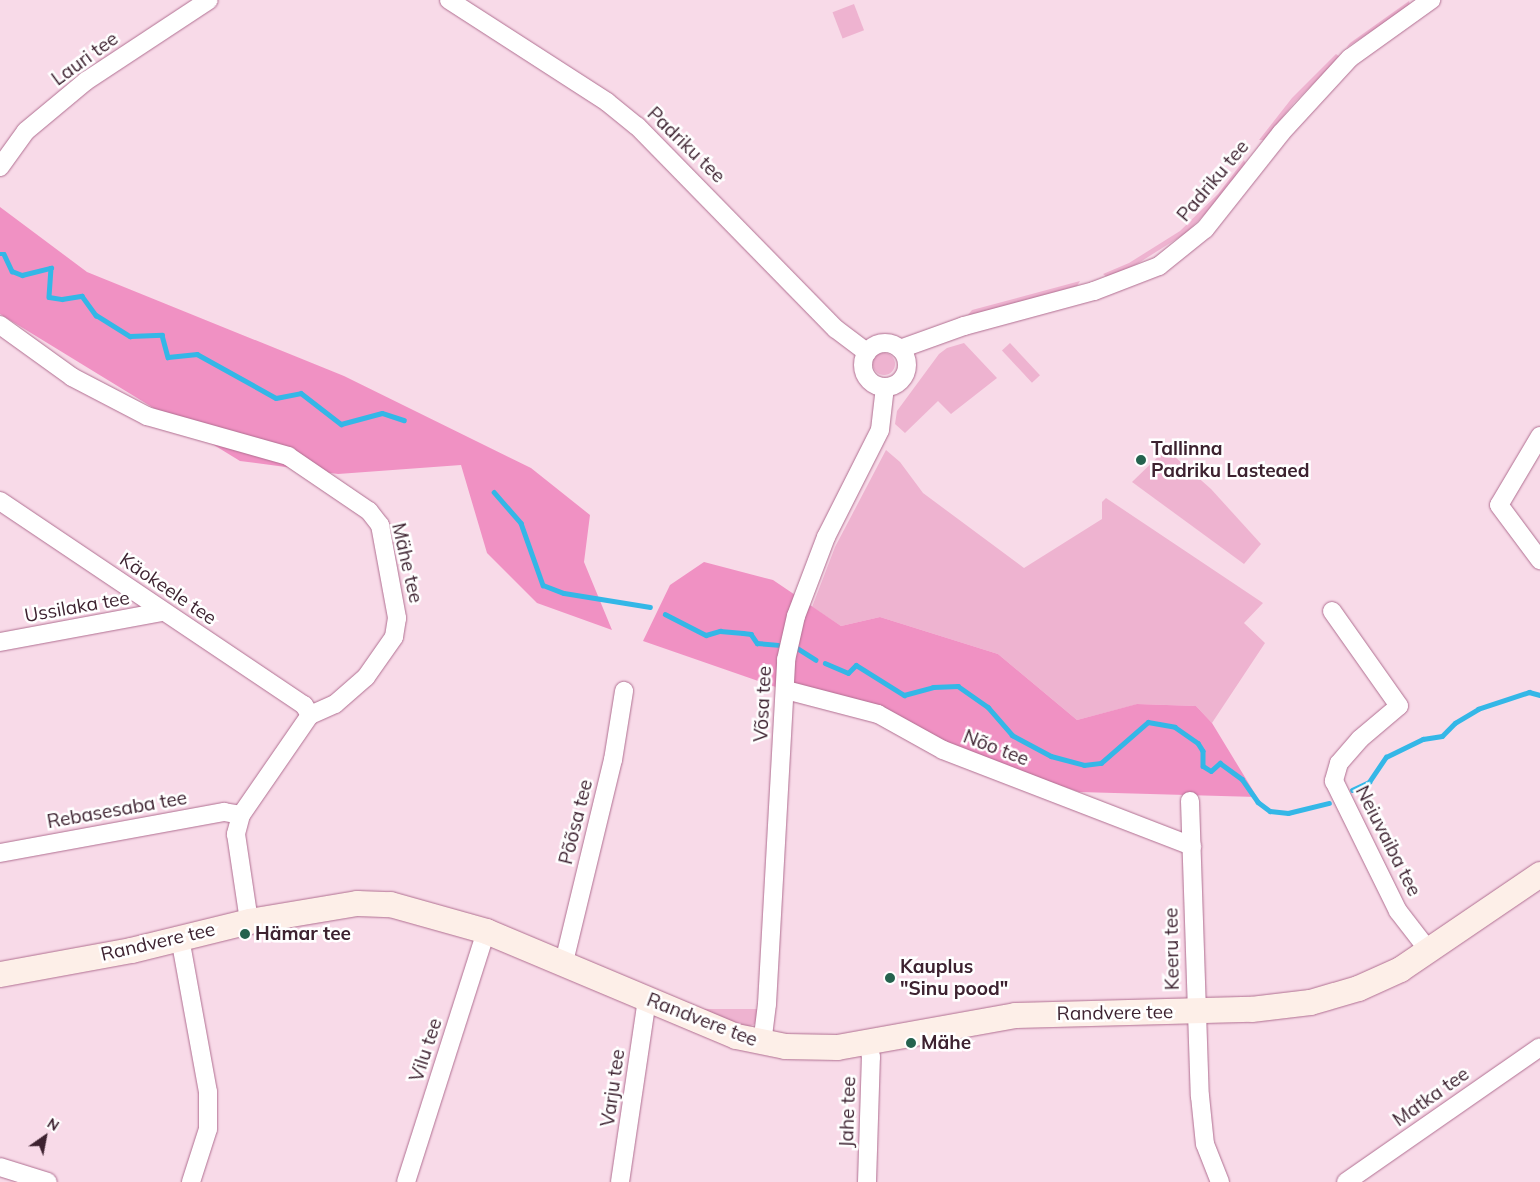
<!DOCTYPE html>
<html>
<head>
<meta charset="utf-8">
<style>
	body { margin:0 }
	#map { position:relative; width:1540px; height:1182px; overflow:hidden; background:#f8dae8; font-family:Mulish,sans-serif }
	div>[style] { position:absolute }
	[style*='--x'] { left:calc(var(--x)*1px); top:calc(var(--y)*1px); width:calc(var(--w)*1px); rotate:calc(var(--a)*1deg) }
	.green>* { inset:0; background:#eeb3d0; transform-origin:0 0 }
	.round { border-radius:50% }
	.forest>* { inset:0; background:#f091c3 }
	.stream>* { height:4.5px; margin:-2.25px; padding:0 2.25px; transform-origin:2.25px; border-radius:2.25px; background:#34b7e7 }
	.roads { filter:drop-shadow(0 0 1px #b06f91) drop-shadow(0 0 1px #b06f91) }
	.minor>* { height:18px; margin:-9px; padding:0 9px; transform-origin:9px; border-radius:9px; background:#fff }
	.minor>.ring { margin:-9px; padding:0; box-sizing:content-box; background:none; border:18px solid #fff; border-radius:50% }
	.secondary>* { height:25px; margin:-12.5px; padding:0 12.5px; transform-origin:12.5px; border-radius:12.5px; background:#fdefe8 }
	.dots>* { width:14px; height:14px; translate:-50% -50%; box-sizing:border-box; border:2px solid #fff; border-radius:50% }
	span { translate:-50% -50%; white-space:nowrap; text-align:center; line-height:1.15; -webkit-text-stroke:5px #fff; paint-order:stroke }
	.street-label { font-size:19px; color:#3d2230 }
	.poi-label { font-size:19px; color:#3d2230; font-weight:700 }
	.left { translate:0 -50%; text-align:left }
	.north { position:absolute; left:20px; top:1112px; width:50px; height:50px; -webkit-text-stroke:4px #fff; paint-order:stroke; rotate:33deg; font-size:14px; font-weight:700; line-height:20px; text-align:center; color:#3d2230 }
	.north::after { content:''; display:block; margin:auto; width:18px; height:22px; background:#3d2230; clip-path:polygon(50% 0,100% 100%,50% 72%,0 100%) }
</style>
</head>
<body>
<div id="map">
	<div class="green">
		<i style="clip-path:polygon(1409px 1px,1410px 6px,1346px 48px,1350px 43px)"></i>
		<i style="left:854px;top:4px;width:28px;height:23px;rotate:69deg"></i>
		<i style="clip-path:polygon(1336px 54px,1340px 57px,1294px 103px,1264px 140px,1259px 140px,1292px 98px)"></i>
		<i style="clip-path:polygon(1244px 160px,1246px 165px,1216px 203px,1186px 233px,1137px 264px,1108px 278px,1103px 274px,1129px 263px,1180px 231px,1218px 194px)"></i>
		<i style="clip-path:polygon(1080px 281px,1077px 286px,967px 316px,972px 310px)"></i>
		<i style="clip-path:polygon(964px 343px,997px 378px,951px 414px,938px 401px,905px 433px,895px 424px,897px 411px,939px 354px,947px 348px)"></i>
		<i style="left:1010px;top:343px;width:44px;height:11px;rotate:47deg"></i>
		<i class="round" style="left:873px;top:353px;width:22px;height:22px"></i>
		<i style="clip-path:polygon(1166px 449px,1211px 489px,1261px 544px,1244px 564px,1132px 482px)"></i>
		<i style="clip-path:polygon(886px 450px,900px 462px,923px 493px,1024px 568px,1102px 519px,1102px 502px,1106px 498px,1263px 603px,1244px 623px,1265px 643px,1212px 723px,1196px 706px,1138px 704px,1077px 720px,998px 654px,880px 617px,841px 626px,812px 607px,835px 547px)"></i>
		<i style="clip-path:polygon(689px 1009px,760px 1009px,755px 1024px,746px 1028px)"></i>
	</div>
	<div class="forest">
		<i style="clip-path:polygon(0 207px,87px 272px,344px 376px,531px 468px,590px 515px,584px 562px,612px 630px,537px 603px,487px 553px,461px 465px,338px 474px,240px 461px,0 314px)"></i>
		<i style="clip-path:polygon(704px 562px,773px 580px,841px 626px,880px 617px,998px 654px,1077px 720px,1137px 704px,1196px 706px,1212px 723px,1257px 797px,1079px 792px,643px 641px,670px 585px)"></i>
	</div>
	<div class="stream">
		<i style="--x:0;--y:254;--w:4;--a:0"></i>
		<i style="--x:4;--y:254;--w:19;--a:65"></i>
		<i style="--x:12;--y:271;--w:11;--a:22"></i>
		<i style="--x:22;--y:275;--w:30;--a:-14"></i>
		<i style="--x:51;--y:268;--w:29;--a:94"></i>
		<i style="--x:49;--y:297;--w:13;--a:9"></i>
		<i style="--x:62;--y:299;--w:20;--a:-9"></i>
		<i style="--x:82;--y:296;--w:24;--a:54"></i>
		<i style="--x:96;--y:315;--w:40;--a:32"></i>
		<i style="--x:130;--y:336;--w:32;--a:-2"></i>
		<i style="--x:162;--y:335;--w:23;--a:75"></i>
		<i style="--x:168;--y:357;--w:29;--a:-6"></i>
		<i style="--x:197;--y:354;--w:90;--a:29.1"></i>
		<i style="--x:276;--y:398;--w:25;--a:-11"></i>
		<i style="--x:301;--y:393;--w:51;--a:37.8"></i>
		<i style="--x:341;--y:424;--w:42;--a:-15"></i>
		<i style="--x:382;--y:413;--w:23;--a:18"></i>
		<i style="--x:494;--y:492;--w:41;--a:48.9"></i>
		<i style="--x:521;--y:523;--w:66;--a:70.5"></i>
		<i style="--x:543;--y:585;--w:22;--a:21"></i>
		<i style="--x:564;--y:593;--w:87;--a:9.2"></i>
		<i style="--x:665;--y:614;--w:46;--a:27.1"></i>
		<i style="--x:706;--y:635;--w:15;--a:-16"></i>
		<i style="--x:720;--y:631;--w:23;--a:5"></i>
		<i style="--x:743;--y:633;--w:8;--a:7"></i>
		<i style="--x:751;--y:634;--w:11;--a:56"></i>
		<i style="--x:757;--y:643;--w:21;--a:5"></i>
		<i style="--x:797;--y:648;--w:22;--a:32"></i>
		<i style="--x:825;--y:663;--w:25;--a:23"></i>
		<i style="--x:848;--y:673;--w:11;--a:-45"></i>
		<i style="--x:856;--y:665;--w:57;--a:32"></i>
		<i style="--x:904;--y:695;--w:30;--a:-15"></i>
		<i style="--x:933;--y:687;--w:25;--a:-2"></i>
		<i style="--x:958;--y:686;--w:37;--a:35"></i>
		<i style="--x:988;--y:707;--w:37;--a:49"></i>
		<i style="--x:1012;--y:735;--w:44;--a:28.3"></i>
		<i style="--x:1051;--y:756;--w:34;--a:15"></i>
		<i style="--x:1084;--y:765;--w:17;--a:-7"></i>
		<i style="--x:1101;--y:763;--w:62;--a:-41.1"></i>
		<i style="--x:1148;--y:722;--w:27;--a:10"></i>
		<i style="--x:1175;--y:727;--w:28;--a:35"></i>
		<i style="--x:1198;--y:743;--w:9;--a:58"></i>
		<i style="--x:1203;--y:751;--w:15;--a:90"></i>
		<i style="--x:1203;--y:766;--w:9;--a:32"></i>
		<i style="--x:1211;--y:771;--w:12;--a:-42"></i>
		<i style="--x:1220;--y:763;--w:27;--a:36"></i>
		<i style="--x:1242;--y:779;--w:28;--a:55"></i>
		<i style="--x:1258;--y:802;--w:15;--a:37"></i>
		<i style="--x:1270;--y:811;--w:18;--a:6"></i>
		<i style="--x:1288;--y:813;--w:42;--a:-13.7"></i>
		<i style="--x:1352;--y:790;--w:19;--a:-25"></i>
		<i style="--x:1369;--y:782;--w:30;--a:-56"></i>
		<i style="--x:1386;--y:757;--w:41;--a:-25.9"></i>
		<i style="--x:1423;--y:739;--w:19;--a:-9"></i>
		<i style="--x:1442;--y:736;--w:18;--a:-45"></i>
		<i style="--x:1455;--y:723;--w:27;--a:-31"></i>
		<i style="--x:1478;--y:709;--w:54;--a:-18.4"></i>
		<i style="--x:1529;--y:692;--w:11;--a:15"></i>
	</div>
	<div class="roads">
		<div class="minor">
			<i style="--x:449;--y:0;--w:188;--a:32.8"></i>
			<i style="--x:607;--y:102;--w:38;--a:39"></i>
			<i style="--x:637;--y:126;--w:284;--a:45.6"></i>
			<i style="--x:836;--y:329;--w:39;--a:37"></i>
			<i style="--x:0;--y:167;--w:44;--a:-54.2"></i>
			<i style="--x:26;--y:131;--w:78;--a:-39.8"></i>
			<i style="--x:86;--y:81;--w:147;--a:-33.4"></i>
			<i style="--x:0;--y:325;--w:89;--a:35.8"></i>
			<i style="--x:72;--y:377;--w:85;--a:27.5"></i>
			<i style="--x:147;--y:416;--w:147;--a:15.8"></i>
			<i style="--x:288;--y:456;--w:98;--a:34.2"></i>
			<i style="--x:369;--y:511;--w:18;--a:52"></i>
			<i style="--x:380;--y:525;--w:95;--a:79.6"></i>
			<i style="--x:397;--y:618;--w:19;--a:99"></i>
			<i style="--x:394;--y:637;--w:49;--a:125"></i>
			<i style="--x:366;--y:677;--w:41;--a:138.9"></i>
			<i style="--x:335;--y:704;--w:27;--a:156"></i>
			<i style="--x:310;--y:715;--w:121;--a:124.6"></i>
			<i style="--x:241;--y:815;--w:20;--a:105"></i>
			<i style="--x:236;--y:834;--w:88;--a:81.5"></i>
			<i class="ring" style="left:863px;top:343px;width:26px;height:26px"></i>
			<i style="--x:900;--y:349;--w:68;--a:-19.8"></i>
			<i style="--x:964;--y:326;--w:135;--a:-15.1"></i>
			<i style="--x:1094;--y:291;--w:70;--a:-21"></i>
			<i style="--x:1159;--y:266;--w:59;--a:-38.8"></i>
			<i style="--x:1205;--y:229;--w:122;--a:-51.6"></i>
			<i style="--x:1281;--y:133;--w:102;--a:-47.4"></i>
			<i style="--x:1350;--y:58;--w:100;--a:-35.6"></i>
			<i style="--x:1540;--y:436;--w:80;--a:120.7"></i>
			<i style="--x:1499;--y:505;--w:69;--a:53.3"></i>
			<i style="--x:0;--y:501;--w:366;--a:33.9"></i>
			<i style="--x:304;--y:705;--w:12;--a:59"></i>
			<i style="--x:1332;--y:611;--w:116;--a:54.8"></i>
			<i style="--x:1399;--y:706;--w:51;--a:139.8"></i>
			<i style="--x:1360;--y:739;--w:32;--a:131"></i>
			<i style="--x:1339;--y:763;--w:19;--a:106"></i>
			<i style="--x:1334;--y:781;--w:145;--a:63.8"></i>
			<i style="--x:1398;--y:911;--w:51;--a:52.2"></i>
			<i style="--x:0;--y:642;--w:165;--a:-10.5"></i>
			<i style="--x:786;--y:690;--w:95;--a:14.6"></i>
			<i style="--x:878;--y:714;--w:74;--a:29"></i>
			<i style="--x:943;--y:750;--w:267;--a:21.1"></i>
			<i style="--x:1190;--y:801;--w:295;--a:88.1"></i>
			<i style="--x:1200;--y:1096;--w:48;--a:84.1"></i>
			<i style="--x:1205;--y:1144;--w:41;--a:68.5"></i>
			<i style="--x:0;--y:853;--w:228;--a:-10.4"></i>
			<i style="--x:224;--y:812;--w:17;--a:10"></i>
			<i style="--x:180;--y:938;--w:157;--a:79.7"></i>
			<i style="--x:208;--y:1092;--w:37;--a:90"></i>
			<i style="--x:208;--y:1129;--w:56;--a:107.8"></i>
			<i style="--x:564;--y:962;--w:208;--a:-76.4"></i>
			<i style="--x:613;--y:760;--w:70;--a:-80.9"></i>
			<i style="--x:762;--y:1044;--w:40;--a:-82.9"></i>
			<i style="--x:767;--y:1004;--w:345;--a:-86.8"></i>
			<i style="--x:786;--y:660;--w:45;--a:-77.2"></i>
			<i style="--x:796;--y:616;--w:85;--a:-69.2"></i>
			<i style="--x:826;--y:537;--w:120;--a:-63.2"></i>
			<i style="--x:880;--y:430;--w:43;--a:-83.4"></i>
			<i style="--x:0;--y:1167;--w:50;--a:17.4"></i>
			<i style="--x:406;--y:1182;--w:263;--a:-72.3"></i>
			<i style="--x:620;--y:1182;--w:184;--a:-81.6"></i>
			<i style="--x:867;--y:1182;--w:125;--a:-88.2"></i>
			<i style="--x:871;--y:1057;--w:14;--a:-102"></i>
			<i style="--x:1346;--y:1182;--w:236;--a:-34.8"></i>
		</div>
		<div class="secondary">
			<i style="--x:0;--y:974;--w:133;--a:-10.4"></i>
			<i style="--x:131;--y:950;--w:122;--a:-13.8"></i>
			<i style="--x:249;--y:921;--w:109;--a:-9.5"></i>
			<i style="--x:357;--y:903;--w:33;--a:2"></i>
			<i style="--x:390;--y:904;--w:100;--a:15.7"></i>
			<i style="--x:486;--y:931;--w:271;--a:22.8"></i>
			<i style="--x:736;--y:1036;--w:50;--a:11.5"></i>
			<i style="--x:785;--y:1046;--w:52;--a:1.1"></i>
			<i style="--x:837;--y:1047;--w:181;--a:-10.2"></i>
			<i style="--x:1015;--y:1015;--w:236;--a:-1.5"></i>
			<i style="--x:1251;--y:1009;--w:59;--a:-6.8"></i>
			<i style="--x:1310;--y:1002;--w:50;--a:-16.3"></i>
			<i style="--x:1358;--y:988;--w:46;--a:-24.3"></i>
			<i style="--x:1400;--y:969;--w:169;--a:-34.2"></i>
		</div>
	</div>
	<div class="dots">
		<i style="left:1141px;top:460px;background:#25624e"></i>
		<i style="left:245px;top:934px;background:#25624e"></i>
		<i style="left:890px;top:978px;background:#25624e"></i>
		<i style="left:911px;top:1043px;background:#25624e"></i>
	</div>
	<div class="street-label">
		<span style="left:85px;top:59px;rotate:-36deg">Lauri tee</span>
		<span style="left:686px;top:145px;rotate:44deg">Padriku tee</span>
		<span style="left:1213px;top:181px;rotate:-50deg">Padriku tee</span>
		<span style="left:407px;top:563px;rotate:77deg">Mähe tee</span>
		<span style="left:168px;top:589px;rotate:34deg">Käokeele tee</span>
		<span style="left:77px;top:607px;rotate:-10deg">Ussilaka tee</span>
		<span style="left:763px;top:704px;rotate:-87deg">Võsa tee</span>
		<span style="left:996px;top:748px;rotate:21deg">Nõo tee</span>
		<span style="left:117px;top:810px;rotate:-10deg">Rebasesaba tee</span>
		<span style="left:576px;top:822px;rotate:-76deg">Põõsa tee</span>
		<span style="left:1388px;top:841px;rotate:63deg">Neiuvaiba tee</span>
		<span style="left:158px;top:942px;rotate:-13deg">Randvere tee</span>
		<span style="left:1172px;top:949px;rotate:-91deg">Keeru tee</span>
		<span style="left:1115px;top:1013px;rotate:-1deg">Randvere tee</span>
		<span style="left:702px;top:1020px;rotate:21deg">Randvere tee</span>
		<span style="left:426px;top:1050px;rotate:-72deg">Vilu tee</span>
		<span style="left:613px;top:1088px;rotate:-82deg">Varju tee</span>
		<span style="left:1431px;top:1097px;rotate:-35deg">Matka tee</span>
		<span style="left:848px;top:1112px;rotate:-88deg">Jahe tee</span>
	</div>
	<div class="poi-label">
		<span class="left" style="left:1151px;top:460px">Tallinna<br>Padriku Lasteaed</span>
		<span class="left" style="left:255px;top:934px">Hämar tee</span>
		<span class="left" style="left:900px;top:978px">Kauplus<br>"Sinu pood"</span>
		<span class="left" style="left:921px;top:1043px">Mähe</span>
	</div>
	<div class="north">N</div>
</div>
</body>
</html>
